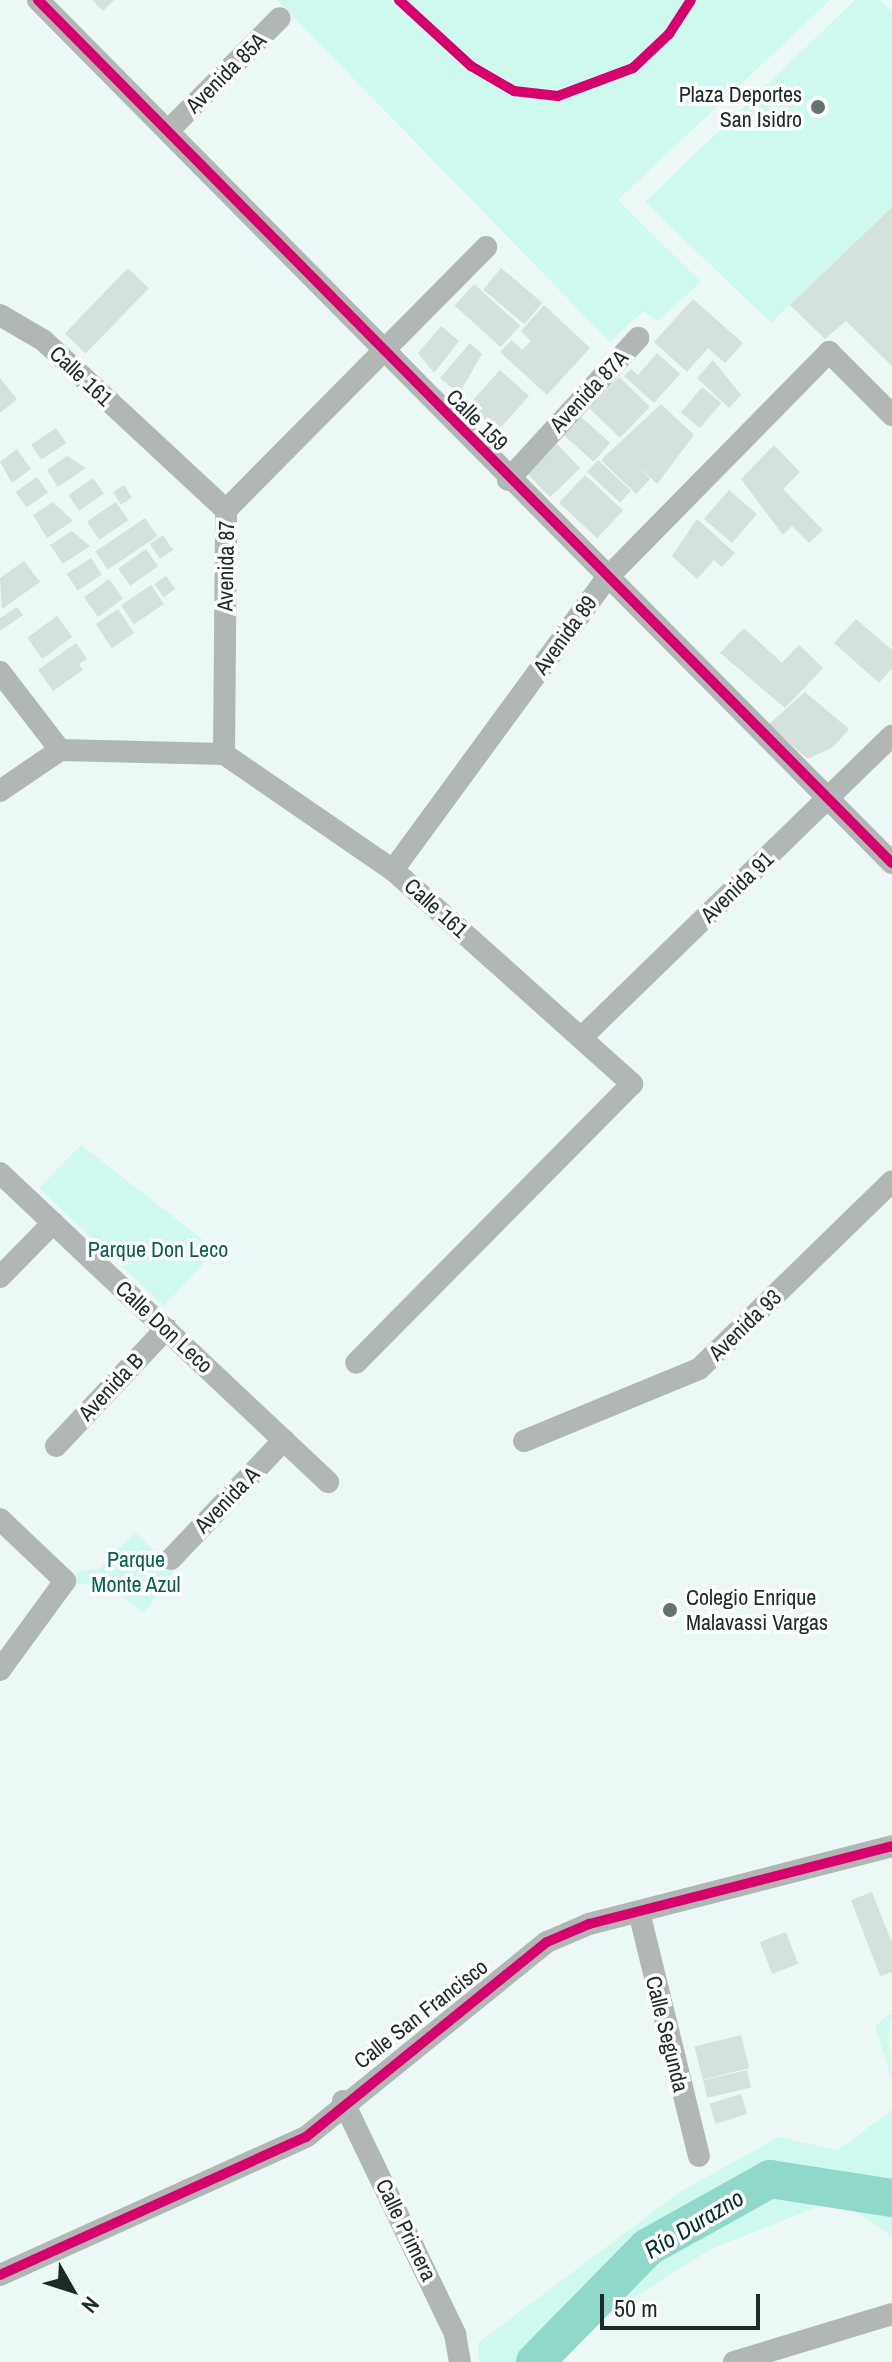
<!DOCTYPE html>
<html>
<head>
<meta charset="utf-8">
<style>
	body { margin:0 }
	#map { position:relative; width:892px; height:2362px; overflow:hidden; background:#ecf8f5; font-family:"Archivo Narrow",sans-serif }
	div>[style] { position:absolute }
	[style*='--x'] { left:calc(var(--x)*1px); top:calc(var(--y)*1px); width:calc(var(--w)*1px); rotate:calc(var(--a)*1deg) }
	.green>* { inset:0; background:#cef9ef }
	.river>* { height:38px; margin:-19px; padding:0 19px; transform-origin:19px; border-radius:19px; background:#90d8ca }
	.building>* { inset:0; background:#d4e1de; transform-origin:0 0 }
	.minor>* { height:22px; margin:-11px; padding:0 11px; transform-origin:11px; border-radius:11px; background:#b0b7b5 }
	.cycleway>* { height:10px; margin:-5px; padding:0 5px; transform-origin:5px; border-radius:5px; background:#d6006c }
	.dots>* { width:22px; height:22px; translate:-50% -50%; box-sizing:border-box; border:4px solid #fff; border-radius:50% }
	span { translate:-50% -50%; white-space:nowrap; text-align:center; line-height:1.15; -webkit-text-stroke:7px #fff; paint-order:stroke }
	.street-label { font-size:22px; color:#1c2b27 }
	.poi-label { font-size:22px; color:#1c2b27 }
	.right { translate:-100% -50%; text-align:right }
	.left { translate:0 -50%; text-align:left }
	.park-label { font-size:22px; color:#095f51 }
	.water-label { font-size:24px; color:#003129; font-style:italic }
	.north { position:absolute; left:32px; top:2250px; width:80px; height:80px; -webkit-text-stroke:6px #fff; paint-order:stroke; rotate:129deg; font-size:22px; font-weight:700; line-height:32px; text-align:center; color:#1c2b27 }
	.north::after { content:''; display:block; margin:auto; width:28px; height:36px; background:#1c2b27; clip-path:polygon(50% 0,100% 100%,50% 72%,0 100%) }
	.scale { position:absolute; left:600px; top:2294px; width:160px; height:36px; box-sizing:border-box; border:4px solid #1c2b27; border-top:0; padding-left:10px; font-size:24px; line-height:28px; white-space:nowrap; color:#1c2b27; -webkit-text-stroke:6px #fff; paint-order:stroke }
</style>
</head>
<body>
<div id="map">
	<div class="green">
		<i style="clip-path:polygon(277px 0,830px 0,618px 200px,701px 282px,658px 321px,643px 311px,610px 342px)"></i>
		<i style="clip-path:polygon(855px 0,880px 0,892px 12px,892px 207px,771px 323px,645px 202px)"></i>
		<i style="clip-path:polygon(81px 1145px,216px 1250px,164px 1306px,39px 1188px)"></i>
		<i style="clip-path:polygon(135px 1532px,174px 1570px,144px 1613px,106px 1585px,75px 1584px,77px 1572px,99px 1569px)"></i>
		<i style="clip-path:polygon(892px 2012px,888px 2032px,892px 2081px,875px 2026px)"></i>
		<i style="clip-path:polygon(892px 2110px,892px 2236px,838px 2199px,711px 2249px,599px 2320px,556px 2362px,479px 2362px,478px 2343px,681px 2191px,779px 2137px,838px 2150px)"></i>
	</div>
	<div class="river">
		<i style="--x:535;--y:2362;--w:161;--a:-45.5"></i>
		<i style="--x:648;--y:2247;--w:140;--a:-29.1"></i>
		<i style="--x:770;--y:2179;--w:123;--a:8.9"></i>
	</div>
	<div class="building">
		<i style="clip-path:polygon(92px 0,114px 0,103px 11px)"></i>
		<i style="clip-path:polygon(892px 207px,892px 366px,846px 321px,825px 339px,790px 305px)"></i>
		<i style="left:128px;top:268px;width:29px;height:91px;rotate:44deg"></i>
		<i style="left:501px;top:268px;width:54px;height:28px;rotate:40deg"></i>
		<i style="left:474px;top:284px;width:62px;height:29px;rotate:42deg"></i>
		<i style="clip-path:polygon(693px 299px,743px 343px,725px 363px,708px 348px,687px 372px,654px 342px)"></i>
		<i style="clip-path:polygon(544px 305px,590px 348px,547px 395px,500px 352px,512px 340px,522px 350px,531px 341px,521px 331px)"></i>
		<i style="clip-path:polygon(441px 326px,459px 341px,434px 373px,418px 353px)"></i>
		<i style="clip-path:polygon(470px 343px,482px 354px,459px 394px,440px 378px)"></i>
		<i style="clip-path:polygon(657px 353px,680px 374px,654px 403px,624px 376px,631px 369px,638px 375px)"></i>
		<i style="clip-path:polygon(713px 360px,741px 395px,729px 408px,697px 378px)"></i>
		<i style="left:500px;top:370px;width:39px;height:47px;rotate:42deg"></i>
		<i style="left:619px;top:377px;width:43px;height:43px;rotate:44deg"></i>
		<i style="clip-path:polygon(0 378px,17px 399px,0 413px)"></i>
		<i style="left:702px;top:387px;width:25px;height:33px;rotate:40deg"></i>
		<i style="clip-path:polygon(661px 404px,694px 435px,657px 484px,638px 466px,650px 479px,636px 494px,601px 460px)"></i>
		<i style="left:579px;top:415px;width:42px;height:25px;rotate:42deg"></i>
		<i style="left:56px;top:428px;width:18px;height:30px;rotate:56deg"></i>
		<i style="left:556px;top:443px;width:35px;height:42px;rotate:46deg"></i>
		<i style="clip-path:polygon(774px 445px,800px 472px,783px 489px,823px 530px,809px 543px,792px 526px,783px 535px,741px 479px)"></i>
		<i style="clip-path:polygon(17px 449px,31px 469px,12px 483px,0 462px)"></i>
		<i style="clip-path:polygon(67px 456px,86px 468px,58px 487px,47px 470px)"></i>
		<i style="left:598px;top:460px;width:45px;height:16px;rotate:43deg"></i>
		<i style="left:585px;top:475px;width:52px;height:38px;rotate:43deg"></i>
		<i style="left:37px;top:477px;width:19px;height:26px;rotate:55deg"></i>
		<i style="left:93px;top:478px;width:19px;height:30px;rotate:55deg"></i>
		<i style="left:124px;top:485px;width:15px;height:13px;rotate:58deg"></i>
		<i style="left:729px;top:490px;width:37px;height:38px;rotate:41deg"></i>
		<i style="clip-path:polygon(53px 502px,73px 521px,47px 538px,33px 515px)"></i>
		<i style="left:116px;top:502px;width:22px;height:35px;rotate:56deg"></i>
		<i style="left:145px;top:518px;width:22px;height:60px;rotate:56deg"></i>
		<i style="clip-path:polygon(697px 519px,735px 553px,722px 567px,714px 560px,697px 579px,672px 556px)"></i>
		<i style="clip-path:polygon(72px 531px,90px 546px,63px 564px,50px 545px)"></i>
		<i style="left:163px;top:535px;width:18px;height:16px;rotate:56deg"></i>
		<i style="left:146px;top:549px;width:21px;height:34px;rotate:55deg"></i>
		<i style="left:91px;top:558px;width:20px;height:29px;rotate:57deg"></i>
		<i style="clip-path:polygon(24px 561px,40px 582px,2px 609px,0 578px)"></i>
		<i style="left:166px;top:576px;width:16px;height:14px;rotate:55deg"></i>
		<i style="left:109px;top:579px;width:24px;height:31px;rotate:54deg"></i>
		<i style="left:151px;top:585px;width:23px;height:36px;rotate:56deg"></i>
		<i style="clip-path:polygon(17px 607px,23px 615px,0 631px,0 618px)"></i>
		<i style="left:118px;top:609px;width:29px;height:27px;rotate:56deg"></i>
		<i style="left:57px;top:616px;width:26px;height:37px;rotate:54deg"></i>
		<i style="clip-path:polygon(856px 619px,892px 650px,892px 668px,879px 683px,834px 643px)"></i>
		<i style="clip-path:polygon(744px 628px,782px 663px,799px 645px,823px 668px,785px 708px,720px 653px)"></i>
		<i style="clip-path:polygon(76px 643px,87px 659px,79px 664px,83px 670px,53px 691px,38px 670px)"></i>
		<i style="clip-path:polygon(805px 692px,849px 729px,833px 747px,808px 759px,768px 725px)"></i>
		<i style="clip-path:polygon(872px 1892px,892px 1943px,892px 1972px,880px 1976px,851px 1900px)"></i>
		<i style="left:786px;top:1932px;width:34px;height:28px;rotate:69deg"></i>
		<i style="left:741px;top:2035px;width:34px;height:48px;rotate:76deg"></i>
		<i style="left:747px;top:2070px;width:18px;height:45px;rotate:77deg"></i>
		<i style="left:741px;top:2094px;width:21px;height:33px;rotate:73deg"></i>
	</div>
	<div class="minor">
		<i style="--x:38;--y:0;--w:1214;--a:45.3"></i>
		<i style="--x:172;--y:127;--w:153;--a:-45.3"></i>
		<i style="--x:0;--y:315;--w:50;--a:30.2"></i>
		<i style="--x:43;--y:340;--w:250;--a:42.9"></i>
		<i style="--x:508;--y:480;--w:193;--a:-47.5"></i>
		<i style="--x:0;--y:672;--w:98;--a:52.4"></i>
		<i style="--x:224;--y:754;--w:205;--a:34.5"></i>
		<i style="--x:393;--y:870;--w:321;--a:41.8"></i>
		<i style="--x:632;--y:1084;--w:392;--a:134.7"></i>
		<i style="--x:224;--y:754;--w:244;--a:-89.5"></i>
		<i style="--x:226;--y:510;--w:370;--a:-45.3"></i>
		<i style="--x:0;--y:791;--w:73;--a:-34.3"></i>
		<i style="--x:60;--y:750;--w:164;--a:1.4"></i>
		<i style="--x:393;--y:870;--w:362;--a:-53.8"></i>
		<i style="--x:607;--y:578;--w:317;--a:-45.5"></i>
		<i style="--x:829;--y:352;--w:89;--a:45"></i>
		<i style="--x:581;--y:1038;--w:434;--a:-44.2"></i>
		<i style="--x:0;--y:1173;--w:451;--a:43.3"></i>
		<i style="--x:0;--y:1277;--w:76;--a:-45.5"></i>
		<i style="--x:524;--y:1441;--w:189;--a:-22.4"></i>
		<i style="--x:699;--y:1369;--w:269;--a:-44.2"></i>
		<i style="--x:56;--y:1446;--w:161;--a:-46.8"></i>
		<i style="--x:0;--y:1519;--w:90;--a:43.6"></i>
		<i style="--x:65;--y:1581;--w:110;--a:126.1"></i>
		<i style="--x:171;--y:1559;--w:164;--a:-46.5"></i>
		<i style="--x:639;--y:1912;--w:251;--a:76.2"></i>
		<i style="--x:343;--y:2101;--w:259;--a:64.3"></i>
		<i style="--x:455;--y:2334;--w:28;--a:80"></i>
		<i style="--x:0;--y:2275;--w:336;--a:-24.3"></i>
		<i style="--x:306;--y:2137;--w:310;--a:-39"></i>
		<i style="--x:547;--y:1942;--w:46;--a:-23.2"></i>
		<i style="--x:589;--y:1924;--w:313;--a:-14.4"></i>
		<i style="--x:734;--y:2362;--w:165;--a:-16.9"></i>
	</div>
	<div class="cycleway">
		<i style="--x:38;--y:0;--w:1214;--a:45.3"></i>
		<i style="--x:399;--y:0;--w:98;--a:42.5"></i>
		<i style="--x:471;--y:66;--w:50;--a:30.2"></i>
		<i style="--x:514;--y:91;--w:44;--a:6.5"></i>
		<i style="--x:558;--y:96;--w:80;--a:-20.5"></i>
		<i style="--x:633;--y:68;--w:50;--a:-43.4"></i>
		<i style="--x:669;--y:34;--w:40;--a:-57.1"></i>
		<i style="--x:0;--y:2275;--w:336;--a:-24.3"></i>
		<i style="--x:306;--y:2137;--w:310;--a:-39"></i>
		<i style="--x:547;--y:1942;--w:46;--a:-23.2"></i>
		<i style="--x:589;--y:1924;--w:313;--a:-14.4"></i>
	</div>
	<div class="dots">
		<i style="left:818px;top:107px;background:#65736f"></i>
		<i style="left:670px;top:1610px;background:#65736f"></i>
	</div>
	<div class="street-label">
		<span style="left:226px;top:73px;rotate:-45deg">Avenida 85A</span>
		<span style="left:81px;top:376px;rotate:43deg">Calle 161</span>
		<span style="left:589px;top:391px;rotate:-47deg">Avenida 87A</span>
		<span style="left:477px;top:420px;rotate:45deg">Calle 159</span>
		<span style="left:226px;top:566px;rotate:-89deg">Avenida 87</span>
		<span style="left:565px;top:635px;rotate:-54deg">Avenida 89</span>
		<span style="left:737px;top:887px;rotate:-44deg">Avenida 91</span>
		<span style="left:436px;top:908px;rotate:42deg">Calle 161</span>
		<span style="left:745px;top:1325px;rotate:-44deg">Avenida 93</span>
		<span style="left:164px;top:1327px;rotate:43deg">Calle Don Leco</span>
		<span style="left:111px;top:1387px;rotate:-47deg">Avenida B</span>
		<span style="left:227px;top:1500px;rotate:-46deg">Avenida A</span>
		<span style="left:421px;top:2014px;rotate:-38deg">Calle San Francisco</span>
		<span style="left:667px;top:2034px;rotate:76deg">Calle Segunda</span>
		<span style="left:406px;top:2230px;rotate:64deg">Calle Primera</span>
	</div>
	<div class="poi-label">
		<span class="right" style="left:802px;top:107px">Plaza Deportes<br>San Isidro</span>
		<span class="left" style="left:686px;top:1610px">Colegio Enrique<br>Malavassi Vargas</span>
	</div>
	<div class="park-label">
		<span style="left:158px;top:1250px">Parque Don Leco</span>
		<span style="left:136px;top:1572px">Parque<br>Monte Azul</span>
	</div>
	<div class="water-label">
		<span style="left:694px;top:2224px;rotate:-31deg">Río Durazno</span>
	</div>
	<div class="north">N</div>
	<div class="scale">50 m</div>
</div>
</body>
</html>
